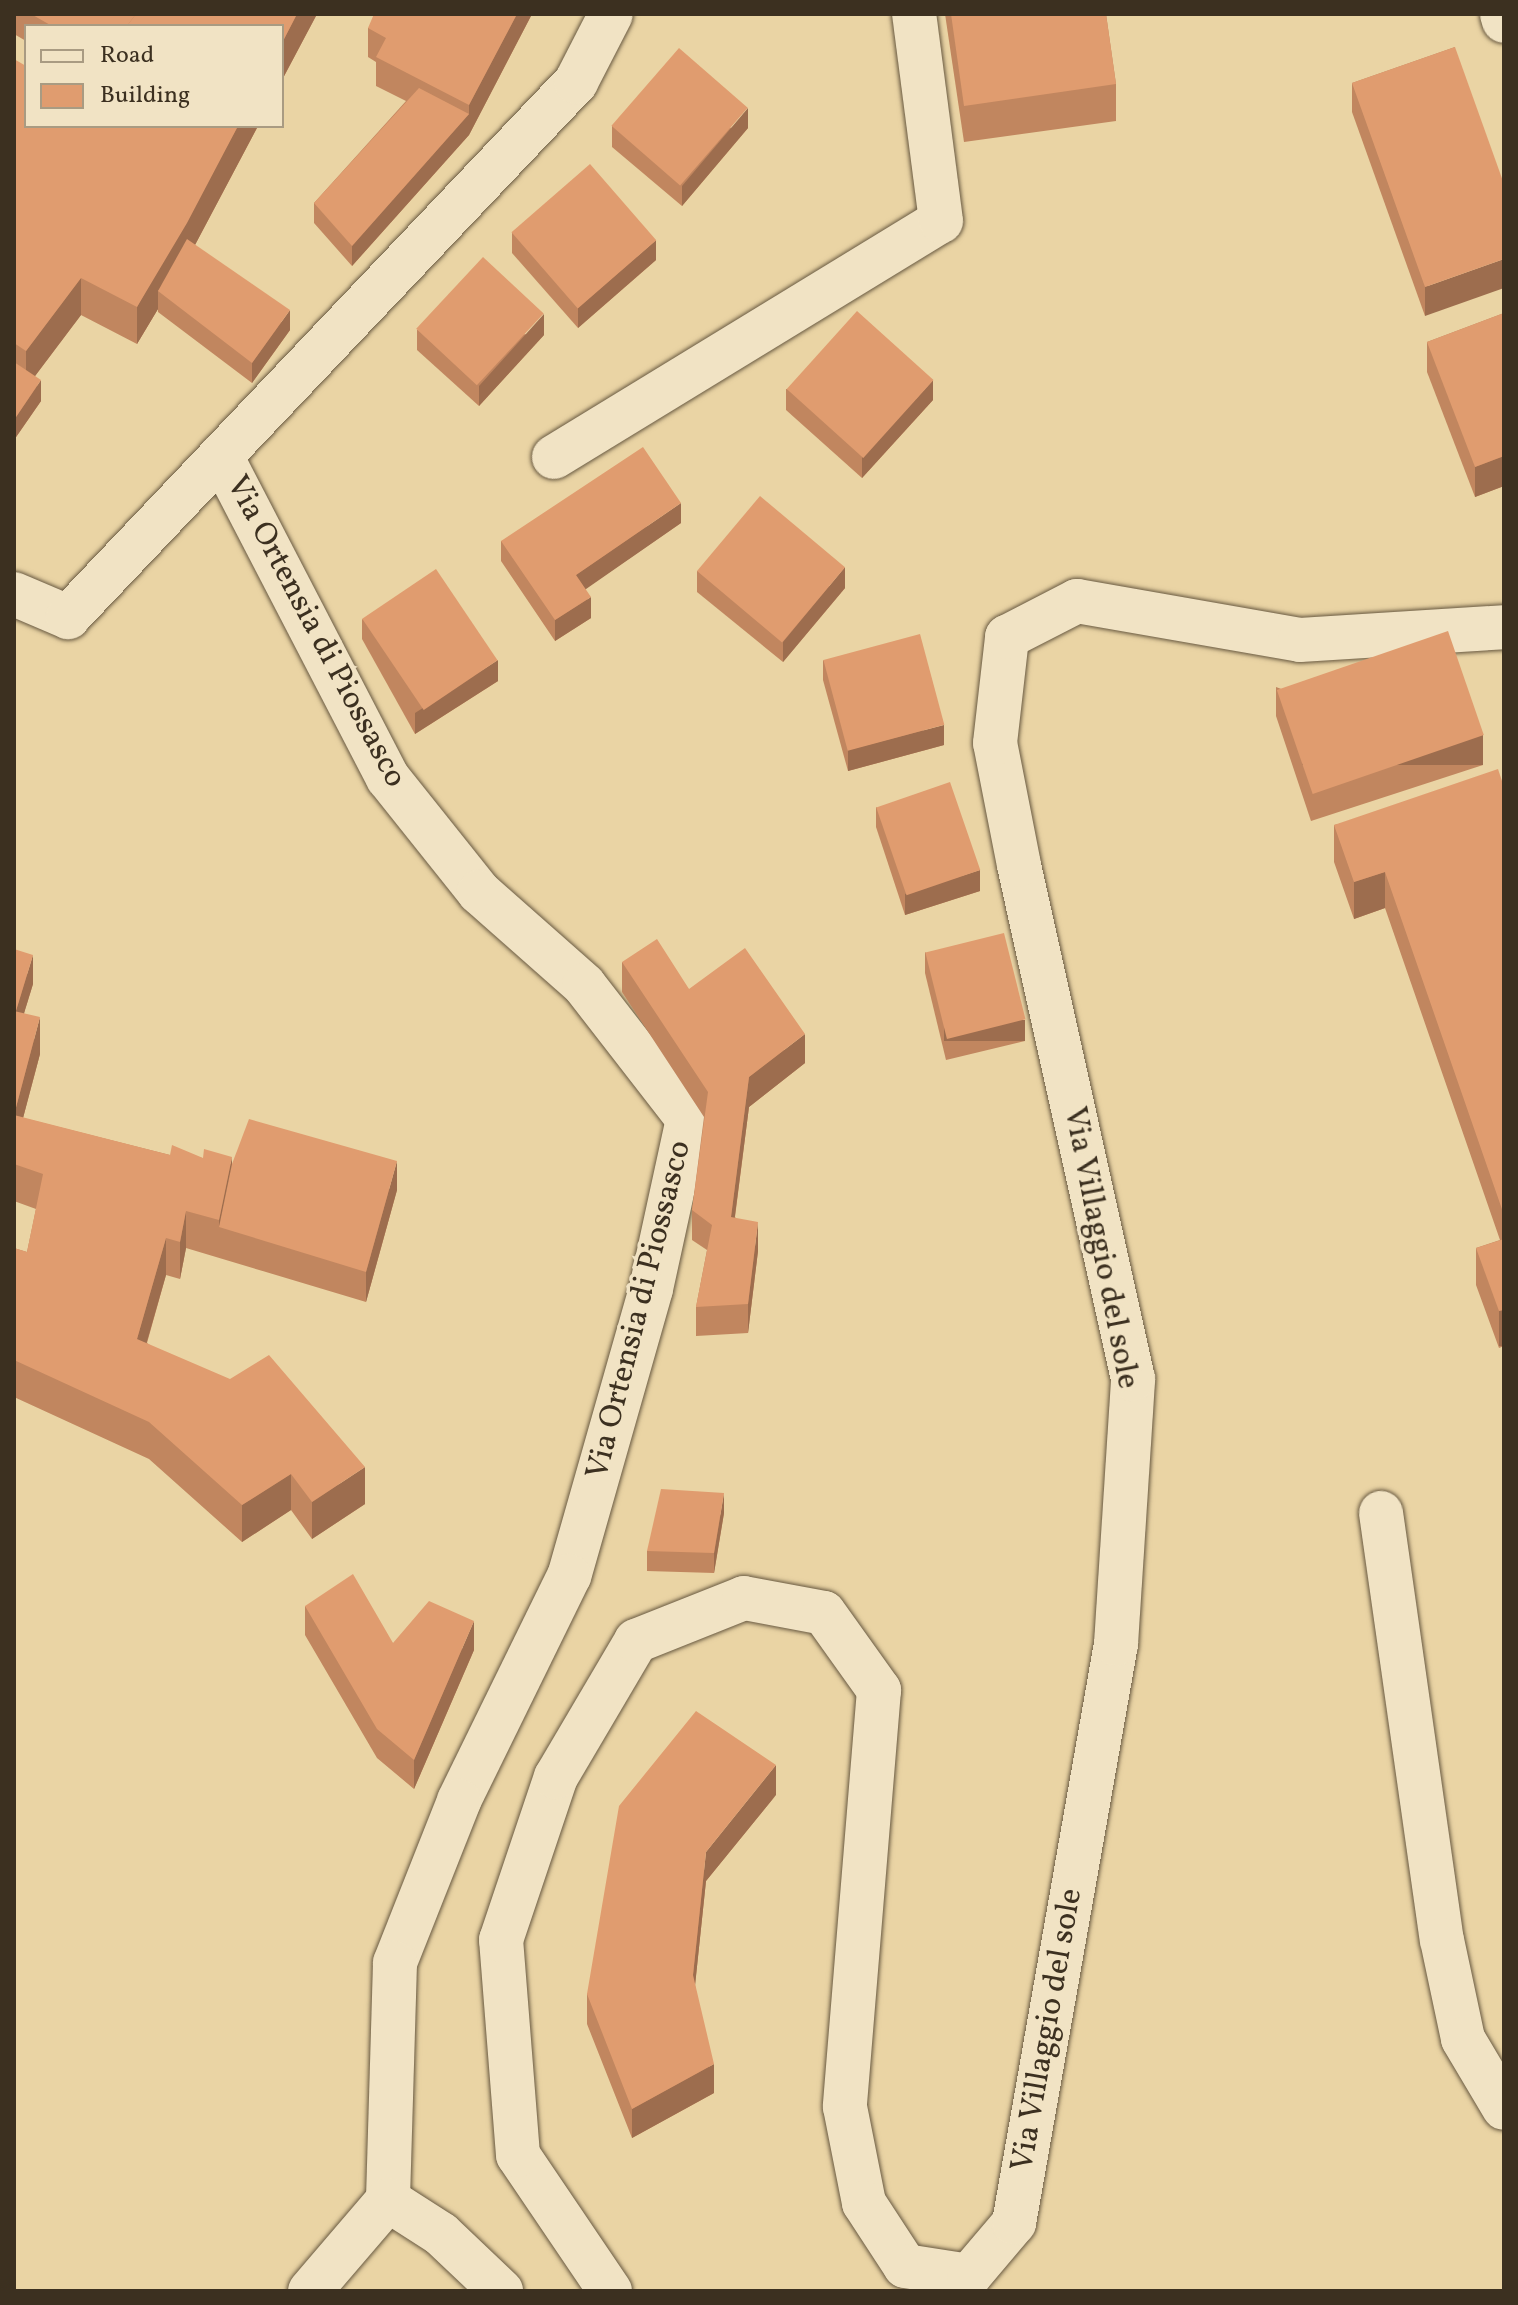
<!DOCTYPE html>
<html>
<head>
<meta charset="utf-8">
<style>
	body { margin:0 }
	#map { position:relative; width:1518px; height:2305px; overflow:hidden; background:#ead4a4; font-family:Vollkorn,serif }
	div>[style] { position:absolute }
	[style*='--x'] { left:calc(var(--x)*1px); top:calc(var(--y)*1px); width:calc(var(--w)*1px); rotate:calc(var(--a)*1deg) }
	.roads { filter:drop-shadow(0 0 2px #685941) drop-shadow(0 0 2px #685941) }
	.minor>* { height:44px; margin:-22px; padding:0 22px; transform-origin:22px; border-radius:22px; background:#f1e3c4 }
	.wall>* { inset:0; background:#c1865f }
	.shaded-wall>* { inset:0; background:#9d6d4e; transform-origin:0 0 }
	.building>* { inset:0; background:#e09c6f; transform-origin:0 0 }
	span { translate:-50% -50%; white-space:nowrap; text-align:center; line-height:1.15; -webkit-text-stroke:7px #f1e3c4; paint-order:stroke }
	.street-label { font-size:32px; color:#3c3020 }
	.frame { position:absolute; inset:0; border:16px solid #3c3020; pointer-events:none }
	.legend { position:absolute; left:24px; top:24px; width:260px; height:104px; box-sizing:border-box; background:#f1e3c4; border:2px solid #a99b82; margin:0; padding:10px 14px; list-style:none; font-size:24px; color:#3c3020 }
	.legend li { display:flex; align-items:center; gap:16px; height:40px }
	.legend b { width:40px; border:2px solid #a99b82 }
</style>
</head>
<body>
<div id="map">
	<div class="roads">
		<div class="minor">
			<i style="--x:1502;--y:14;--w:7;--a:74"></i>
			<i style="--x:221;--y:456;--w:363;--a:62.6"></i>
			<i style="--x:388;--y:778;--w:146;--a:51.4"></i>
			<i style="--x:479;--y:892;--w:140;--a:41.5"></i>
			<i style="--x:584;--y:985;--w:170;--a:52.2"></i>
			<i style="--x:688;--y:1119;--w:174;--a:102.3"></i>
			<i style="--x:651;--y:1289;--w:298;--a:105.9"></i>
			<i style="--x:569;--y:1576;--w:250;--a:116.1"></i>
			<i style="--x:459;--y:1801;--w:174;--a:111.6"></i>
			<i style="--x:395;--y:1963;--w:237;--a:91.7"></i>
			<i style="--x:554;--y:457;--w:453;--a:-31.4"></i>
			<i style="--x:941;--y:221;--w:209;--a:-97.4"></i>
			<i style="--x:14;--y:594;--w:59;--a:23.1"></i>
			<i style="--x:68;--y:617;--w:738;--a:-46.48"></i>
			<i style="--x:576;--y:82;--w:76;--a:-62.8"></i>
			<i style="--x:1381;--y:1513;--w:431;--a:81.9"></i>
			<i style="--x:1442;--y:1940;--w:101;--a:78"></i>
			<i style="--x:1463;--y:2039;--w:80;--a:59.3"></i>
			<i style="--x:310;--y:2291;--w:120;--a:-49.4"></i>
			<i style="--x:388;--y:2200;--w:63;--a:32.7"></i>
			<i style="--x:441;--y:2234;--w:83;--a:43.5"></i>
			<i style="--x:610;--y:2291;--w:164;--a:-124.1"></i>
			<i style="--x:518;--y:2155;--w:216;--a:-94.5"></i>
			<i style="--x:501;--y:1940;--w:172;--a:-71.4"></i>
			<i style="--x:556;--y:1777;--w:158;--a:-59.5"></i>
			<i style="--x:636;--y:1641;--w:116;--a:-21.7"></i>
			<i style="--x:744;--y:1598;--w:81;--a:10.6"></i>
			<i style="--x:824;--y:1613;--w:95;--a:54.5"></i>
			<i style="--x:879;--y:1690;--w:418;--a:94.7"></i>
			<i style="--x:845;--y:2107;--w:98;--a:78.8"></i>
			<i style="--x:864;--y:2203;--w:75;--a:56.9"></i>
			<i style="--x:905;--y:2266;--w:65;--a:8.9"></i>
			<i style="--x:969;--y:2276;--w:70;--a:-49.7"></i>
			<i style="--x:1014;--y:2223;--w:588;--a:-80.01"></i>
			<i style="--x:1116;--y:1644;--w:266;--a:-86.3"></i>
			<i style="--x:1133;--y:1379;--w:526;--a:-102.51"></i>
			<i style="--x:1019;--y:865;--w:124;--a:-101.1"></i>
			<i style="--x:995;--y:743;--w:107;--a:-83.5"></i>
			<i style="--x:1007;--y:637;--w:79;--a:-27.2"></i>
			<i style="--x:1077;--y:601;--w:226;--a:9.9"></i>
			<i style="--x:1300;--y:640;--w:204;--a:-3.6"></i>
		</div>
	</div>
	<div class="wall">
		<i style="clip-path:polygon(14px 14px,317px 14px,282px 80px,282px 26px,26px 26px,26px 41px,14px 34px)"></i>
		<i style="clip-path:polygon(532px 14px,469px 135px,352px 266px,314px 223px,314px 203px,406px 101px,376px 86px,376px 62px,368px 57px,368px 28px)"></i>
		<i style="clip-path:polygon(945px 14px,1106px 14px,1116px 84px,1116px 121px,964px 142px)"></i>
		<i style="clip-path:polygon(1455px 47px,1425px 316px,1352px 112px,1352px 83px)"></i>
		<i style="clip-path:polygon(14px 59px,26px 126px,258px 126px,195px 245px,290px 330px,252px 383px,158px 312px,158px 309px,137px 344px,81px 315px,35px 376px,41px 401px,14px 440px)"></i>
		<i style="clip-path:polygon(612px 126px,748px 128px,682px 206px,612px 147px)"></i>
		<i style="clip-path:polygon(512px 233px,656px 260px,578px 328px,512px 253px)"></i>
		<i style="clip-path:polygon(1504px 313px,1504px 486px,1475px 497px,1427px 372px,1427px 342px)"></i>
		<i style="clip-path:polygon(417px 330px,544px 335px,479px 406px,417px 350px)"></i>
		<i style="clip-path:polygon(786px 389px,933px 400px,862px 478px,786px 410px)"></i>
		<i style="clip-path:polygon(681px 523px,585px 589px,591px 618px,555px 641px,501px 561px,501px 541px)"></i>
		<i style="clip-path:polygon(697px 571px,845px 588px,783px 662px,697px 592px)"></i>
		<i style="clip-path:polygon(362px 619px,498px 681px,415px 734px,362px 639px)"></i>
		<i style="clip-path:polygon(823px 660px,944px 745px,848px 771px,823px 680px)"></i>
		<i style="clip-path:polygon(1276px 687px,1483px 765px,1311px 821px,1276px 716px)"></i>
		<i style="clip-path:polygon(1504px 787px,1504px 1346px,1499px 1348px,1476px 1285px,1476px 1248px,1500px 1240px,1385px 908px,1354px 919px,1334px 862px,1334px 825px)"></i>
		<i style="clip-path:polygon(876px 807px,980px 891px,905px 915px,876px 827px)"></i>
		<i style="clip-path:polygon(14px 949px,33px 984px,24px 1013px,40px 1054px,23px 1118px,170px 1155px,203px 1158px,232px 1164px,397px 1190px,366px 1302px,186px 1248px,180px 1279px,166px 1275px,147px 1343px,365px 1504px,312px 1539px,291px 1510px,242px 1542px,149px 1459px,14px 1397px,14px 1248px,27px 1252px,36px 1209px,14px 1201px)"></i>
		<i style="clip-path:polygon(925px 952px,1025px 1041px,946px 1060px,925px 973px)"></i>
		<i style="clip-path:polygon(622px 962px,689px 989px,805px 1063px,749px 1107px,735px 1217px,758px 1251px,748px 1333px,696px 1336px,696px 1307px,707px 1250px,692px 1240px,692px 1210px,704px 1117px,622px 992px)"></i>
		<i style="clip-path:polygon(724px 1513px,714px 1573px,647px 1571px,647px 1551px)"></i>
		<i style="clip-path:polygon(305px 1606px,393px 1643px,474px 1650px,414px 1789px,377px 1758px,305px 1635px)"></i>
		<i style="clip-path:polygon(776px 1795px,706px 1881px,695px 1985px,714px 2093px,632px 2138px,587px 2024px,587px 1994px)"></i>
	</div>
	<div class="shaded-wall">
		<i style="clip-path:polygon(297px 14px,317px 14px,282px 80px,282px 43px)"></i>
		<i style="clip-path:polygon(517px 14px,532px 14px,469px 135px,469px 105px)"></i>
		<i style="clip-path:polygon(748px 108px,748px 128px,682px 206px,682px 186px)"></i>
		<i style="clip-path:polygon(469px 114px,469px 135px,352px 266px,352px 246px)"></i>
		<i style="clip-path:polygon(238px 126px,258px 126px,187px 260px,158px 291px,158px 309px,137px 344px,137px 307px)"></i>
		<i style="clip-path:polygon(656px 240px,656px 260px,578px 328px,578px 308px)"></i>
		<i style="clip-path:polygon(1504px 259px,1504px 288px,1425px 316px,1425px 287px)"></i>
		<i style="clip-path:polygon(81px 278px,81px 315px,26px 388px,26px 351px)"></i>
		<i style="clip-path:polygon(290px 310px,290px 330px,252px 383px,252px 363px)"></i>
		<i style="clip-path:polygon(544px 314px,544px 335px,479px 406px,479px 386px)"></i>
		<i style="clip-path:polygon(41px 380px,41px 401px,14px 440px,14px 420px)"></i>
		<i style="clip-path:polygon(933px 380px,933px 400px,862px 478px,862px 458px)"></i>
		<i style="clip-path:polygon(1504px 456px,1504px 486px,1475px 497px,1475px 467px)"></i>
		<i style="clip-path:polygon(681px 503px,681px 523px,576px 596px,576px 575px)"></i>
		<i style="clip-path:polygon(845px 567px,845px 588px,783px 662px,783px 642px)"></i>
		<i style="clip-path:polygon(591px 597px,591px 618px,555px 641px,555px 620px)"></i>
		<i style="clip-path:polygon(498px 660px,498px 681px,415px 734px,415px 713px)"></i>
		<i style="clip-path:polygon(944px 725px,944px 745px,848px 771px,848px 750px)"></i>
		<i style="left:1483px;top:735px;width:30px;height:181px;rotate:90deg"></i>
		<i style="clip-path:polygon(980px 870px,980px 891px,905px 915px,905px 894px)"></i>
		<i style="clip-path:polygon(1385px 872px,1385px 908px,1354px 919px,1354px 882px)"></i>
		<i style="clip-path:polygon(33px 955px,33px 984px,14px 1046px,14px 1017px)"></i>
		<i style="clip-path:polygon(40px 1017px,40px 1054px,14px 1152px,14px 1115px)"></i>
		<i style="left:1025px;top:1020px;width:21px;height:81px;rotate:90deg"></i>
		<i style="clip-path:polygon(805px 1034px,805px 1063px,749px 1107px,731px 1246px,731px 1217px,749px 1077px)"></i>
		<i style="clip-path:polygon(232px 1157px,232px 1194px,219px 1227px,219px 1220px)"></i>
		<i style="clip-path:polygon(397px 1161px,397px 1190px,366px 1302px,366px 1272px)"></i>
		<i style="clip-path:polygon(186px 1211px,186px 1248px,180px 1279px,180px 1242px)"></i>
		<i style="clip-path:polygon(758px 1222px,758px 1251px,748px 1333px,748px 1304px)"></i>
		<i style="clip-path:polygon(166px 1238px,166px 1275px,137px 1376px,137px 1339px)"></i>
		<i style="left:1504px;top:1310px;width:36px;height:5px;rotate:90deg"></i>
		<i style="clip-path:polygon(365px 1467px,365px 1504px,312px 1539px,312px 1502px)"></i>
		<i style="clip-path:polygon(291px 1474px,291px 1510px,242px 1542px,242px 1505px)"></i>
		<i style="clip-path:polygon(724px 1493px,724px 1513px,714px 1573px,714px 1553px)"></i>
		<i style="clip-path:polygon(474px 1621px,474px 1650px,414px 1789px,414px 1760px)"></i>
		<i style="clip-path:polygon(776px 1765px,776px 1795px,706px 1881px,693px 2005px,693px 1975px,706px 1852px)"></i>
		<i style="clip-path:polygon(714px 2064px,714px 2093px,632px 2138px,632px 2109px)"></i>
	</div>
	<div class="building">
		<i style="clip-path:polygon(31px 14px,136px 14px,127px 26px,52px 26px)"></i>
		<i style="clip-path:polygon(136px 14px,297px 14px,282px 43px,282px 26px,127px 26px)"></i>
		<i style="clip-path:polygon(374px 14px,517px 14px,469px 105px,376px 57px,386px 38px,368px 28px)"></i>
		<i style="clip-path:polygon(951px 14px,1106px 14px,1116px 84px,964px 106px)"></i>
		<i style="clip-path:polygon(1455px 47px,1504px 184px,1504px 259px,1425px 287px,1352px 83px)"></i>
		<i style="left:679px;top:48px;width:91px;height:103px;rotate:41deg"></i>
		<i style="clip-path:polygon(14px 59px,26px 66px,26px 126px,238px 126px,187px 223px,137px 307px,81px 278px,26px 351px,14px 343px)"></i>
		<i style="clip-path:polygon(419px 88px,469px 114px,352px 246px,314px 203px)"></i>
		<i style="left:590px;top:164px;width:101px;height:104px;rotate:49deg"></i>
		<i style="clip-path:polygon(187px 239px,290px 310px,252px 363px,158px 291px)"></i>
		<i style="left:483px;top:257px;width:83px;height:98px;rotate:43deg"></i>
		<i style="left:857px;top:311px;width:103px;height:105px;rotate:42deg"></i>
		<i style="clip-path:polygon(1504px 313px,1504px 456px,1475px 467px,1427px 342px)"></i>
		<i style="clip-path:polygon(14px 362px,41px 380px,14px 420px)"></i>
		<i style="clip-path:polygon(643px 447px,681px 503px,576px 575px,591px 597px,555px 620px,501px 541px)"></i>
		<i style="left:760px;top:496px;width:111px;height:98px;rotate:40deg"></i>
		<i style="left:436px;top:569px;width:110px;height:89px;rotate:56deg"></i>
		<i style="left:1448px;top:631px;width:110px;height:181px;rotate:71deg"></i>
		<i style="left:920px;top:634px;width:94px;height:100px;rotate:75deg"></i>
		<i style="clip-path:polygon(1498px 769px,1504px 787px,1504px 1215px,1385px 872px,1354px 882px,1334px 825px)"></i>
		<i style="left:950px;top:782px;width:93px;height:78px;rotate:71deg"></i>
		<i style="left:1004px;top:933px;width:89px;height:81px;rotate:76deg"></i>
		<i style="clip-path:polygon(657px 939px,689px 989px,745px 948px,805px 1034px,749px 1077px,731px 1217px,758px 1222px,748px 1304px,696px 1307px,712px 1225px,692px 1210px,708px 1092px,622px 962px)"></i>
		<i style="clip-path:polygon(14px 949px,33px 955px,16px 1011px,14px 1011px)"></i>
		<i style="clip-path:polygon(14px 1011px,40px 1017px,14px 1115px,170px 1155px,172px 1145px,203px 1158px,204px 1149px,232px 1157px,219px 1220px,186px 1211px,180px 1242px,166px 1238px,137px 1339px,230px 1379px,269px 1355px,365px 1467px,312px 1502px,291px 1474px,242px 1505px,149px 1422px,14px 1360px,14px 1248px,27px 1252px,43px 1174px,14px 1164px)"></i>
		<i style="clip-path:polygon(249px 1119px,397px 1161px,366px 1272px,219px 1227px,232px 1164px)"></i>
		<i style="clip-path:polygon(1504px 1239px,1504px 1310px,1499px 1311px,1476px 1248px)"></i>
		<i style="clip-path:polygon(661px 1489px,724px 1493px,714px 1553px,647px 1551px)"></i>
		<i style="clip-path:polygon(353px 1574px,393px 1643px,429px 1601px,474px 1621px,414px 1760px,377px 1729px,305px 1606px)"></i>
		<i style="clip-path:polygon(696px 1711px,776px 1765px,706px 1852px,693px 1975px,714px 2064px,632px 2109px,587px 1994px,619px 1806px)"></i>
	</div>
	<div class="street-label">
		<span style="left:315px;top:632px;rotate:62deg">Via Ortensia di Piossasco</span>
		<span style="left:1100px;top:1248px;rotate:79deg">Via Villaggio del sole</span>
		<span style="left:640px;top:1310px;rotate:-76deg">Via Ortensia di Piossasco</span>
		<span style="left:1048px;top:2030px;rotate:-80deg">Via Villaggio del sole</span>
	</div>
	<div class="frame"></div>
	<ul class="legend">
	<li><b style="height:10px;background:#f1e3c4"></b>Road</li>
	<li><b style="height:22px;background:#e09c6f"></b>Building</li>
	</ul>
</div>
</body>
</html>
